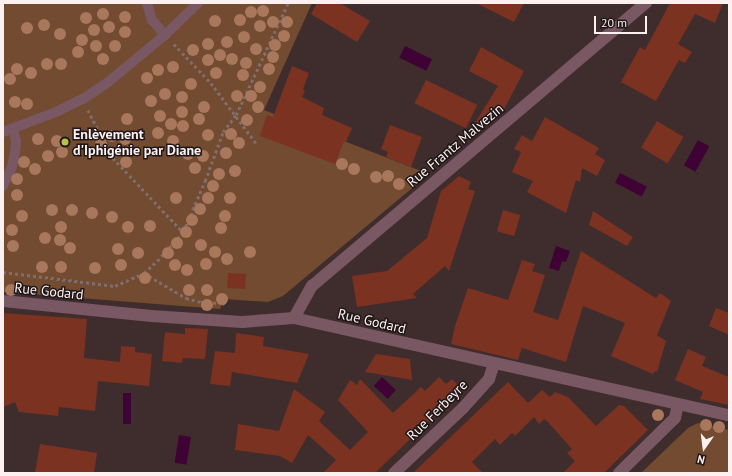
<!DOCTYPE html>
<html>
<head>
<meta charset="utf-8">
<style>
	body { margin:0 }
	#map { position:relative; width:732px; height:476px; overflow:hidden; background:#3f2c2d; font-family:"PT Sans",sans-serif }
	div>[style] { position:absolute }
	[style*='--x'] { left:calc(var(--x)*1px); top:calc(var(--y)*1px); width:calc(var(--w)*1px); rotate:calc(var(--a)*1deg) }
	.green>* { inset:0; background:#724b30 }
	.water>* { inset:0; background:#3f0234; transform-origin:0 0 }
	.building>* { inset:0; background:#7b3220; transform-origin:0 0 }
	.path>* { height:2.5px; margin-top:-1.25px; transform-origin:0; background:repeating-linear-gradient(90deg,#7f6e6e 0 3px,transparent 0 6px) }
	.lane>* { height:10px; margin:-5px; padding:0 5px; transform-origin:5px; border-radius:5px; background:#795763 }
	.street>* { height:12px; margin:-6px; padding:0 6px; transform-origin:6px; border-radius:6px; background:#795763 }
	.trees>* { width:12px; height:12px; margin:-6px; border-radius:50%; background:#a9775b }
	.dots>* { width:11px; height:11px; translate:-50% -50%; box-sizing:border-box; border:2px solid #201718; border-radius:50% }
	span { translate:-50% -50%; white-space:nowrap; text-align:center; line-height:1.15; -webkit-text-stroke:3px #201718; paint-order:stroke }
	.poi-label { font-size:14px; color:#fdf0f0; font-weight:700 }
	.left { translate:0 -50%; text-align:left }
	.street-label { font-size:14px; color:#fdf0f0 }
	.frame { position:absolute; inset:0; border:4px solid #fdf0f0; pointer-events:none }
	.north { position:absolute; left:684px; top:428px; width:40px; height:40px; -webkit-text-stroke:3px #201718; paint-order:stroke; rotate:194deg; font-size:11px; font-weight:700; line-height:16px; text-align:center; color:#fdf0f0 }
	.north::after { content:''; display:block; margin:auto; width:14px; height:18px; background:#fdf0f0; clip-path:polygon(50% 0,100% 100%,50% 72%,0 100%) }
	.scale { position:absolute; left:594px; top:16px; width:53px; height:18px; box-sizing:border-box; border:2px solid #fdf0f0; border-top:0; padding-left:5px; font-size:12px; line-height:14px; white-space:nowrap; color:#fdf0f0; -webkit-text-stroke:3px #201718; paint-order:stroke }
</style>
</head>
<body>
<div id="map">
	<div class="green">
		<i style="clip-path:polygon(3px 3px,312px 3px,264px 110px,429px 174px,283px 296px,268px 302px,224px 299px,220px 309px,3px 292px)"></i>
		<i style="clip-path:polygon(698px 423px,729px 430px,729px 473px,641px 473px,688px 428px)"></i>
	</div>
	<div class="water">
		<i style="left:405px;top:46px;width:30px;height:13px;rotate:26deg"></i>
		<i style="left:698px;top:140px;width:13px;height:29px;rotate:29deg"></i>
		<i style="left:620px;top:173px;width:30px;height:11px;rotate:27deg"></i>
		<i style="clip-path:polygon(556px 246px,570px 251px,566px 262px,562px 261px,559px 271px,549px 268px)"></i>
		<i style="left:382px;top:377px;width:19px;height:12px;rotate:43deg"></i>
		<i style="left:123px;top:393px;width:8px;height:31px"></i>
		<i style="left:179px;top:435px;width:12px;height:28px;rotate:9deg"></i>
	</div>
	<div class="building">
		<i style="clip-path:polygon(317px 3px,340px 3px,370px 21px,357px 42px,311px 14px)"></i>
		<i style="clip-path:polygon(476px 3px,524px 3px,514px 22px)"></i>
		<i style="clip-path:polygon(670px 3px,723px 3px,715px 23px,695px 14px,678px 44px,692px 52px,685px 63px,679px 60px,656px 101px,621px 82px,640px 47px,645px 50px)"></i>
		<i style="clip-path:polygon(481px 47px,524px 71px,500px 117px,496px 112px,474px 130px,472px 128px,498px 86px,469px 71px)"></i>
		<i style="clip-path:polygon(292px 66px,309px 73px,303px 89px,305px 91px,302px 97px,324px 108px,322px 115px,352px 128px,346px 142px,344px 141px,335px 164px,260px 136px,267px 115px,273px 117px)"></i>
		<i style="left:426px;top:80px;width:57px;height:26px;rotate:26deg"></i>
		<i style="clip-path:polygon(545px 117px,599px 148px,595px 154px,605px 160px,597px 176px,582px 168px,580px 182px,576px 180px,566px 213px,527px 192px,533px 181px,512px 172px,521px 152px,514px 149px,522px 135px,532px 141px)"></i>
		<i style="left:657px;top:121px;width:31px;height:31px;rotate:31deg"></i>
		<i style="clip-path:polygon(390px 125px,422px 137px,411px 167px,386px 157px,388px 152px,381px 149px)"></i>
		<i style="clip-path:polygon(459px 176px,471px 182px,468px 189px,475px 191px,449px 271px,445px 266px,413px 294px,417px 298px,357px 307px,352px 276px,387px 271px,427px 238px,441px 191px)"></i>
		<i style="left:503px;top:210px;width:18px;height:22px;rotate:16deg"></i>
		<i style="clip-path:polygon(593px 211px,633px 237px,627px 246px,589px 225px)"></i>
		<i style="clip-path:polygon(581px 251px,656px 298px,660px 293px,671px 301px,657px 335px,666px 341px,657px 372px,655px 371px,653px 374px,611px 356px,625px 323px,583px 306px,566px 362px,522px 348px,518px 360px,451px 344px,455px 326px,468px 288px,508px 300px,522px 260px,535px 264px,532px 271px,545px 275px,533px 312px,558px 320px)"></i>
		<i style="left:228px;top:273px;width:18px;height:15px;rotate:3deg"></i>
		<i style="clip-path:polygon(716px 308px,729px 313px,729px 335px,709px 326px)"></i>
		<i style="clip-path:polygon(3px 313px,87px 319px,84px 358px,120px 362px,121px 346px,135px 347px,135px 352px,152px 354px,149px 386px,98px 381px,95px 411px,59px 407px,58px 416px,19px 412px,15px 402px,3px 407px)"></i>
		<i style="clip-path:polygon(185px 328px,208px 329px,205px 359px,183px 358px,182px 363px,162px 361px,165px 332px,185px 334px)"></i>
		<i style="clip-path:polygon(236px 333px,264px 337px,263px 346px,309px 354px,297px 383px,232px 372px,230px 386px,210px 384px,215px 351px,235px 353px)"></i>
		<i style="clip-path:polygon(688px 349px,706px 357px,702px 366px,729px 377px,729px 405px,700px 399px,703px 392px,675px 380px)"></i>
		<i style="clip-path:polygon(376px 354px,410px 359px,412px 380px,365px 372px)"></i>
		<i style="clip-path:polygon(439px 377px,446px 384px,452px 379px,462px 389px,375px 473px,323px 473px,336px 460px,308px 435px,292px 463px,280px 456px,235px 450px,238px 424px,279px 431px,294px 389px,325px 412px,319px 421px,350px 450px,368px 432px,338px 400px,350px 380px,357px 385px,360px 379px,393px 413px,421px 387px,425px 391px)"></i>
		<i style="clip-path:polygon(508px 382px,528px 403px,542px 390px,550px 397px,555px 392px,568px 397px,596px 426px,619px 405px,624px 406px,648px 430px,604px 473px,563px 473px,575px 461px,567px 453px,572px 449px,548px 422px,544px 419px,539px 424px,534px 417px,515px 436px,512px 433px,500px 445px,495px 439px,472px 462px,483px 473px,413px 473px)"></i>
		<i style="clip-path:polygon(40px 444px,97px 453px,94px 473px,35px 473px)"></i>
	</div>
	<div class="path">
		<i style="--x:174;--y:44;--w:54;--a:46.5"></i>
		<i style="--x:211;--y:83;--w:75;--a:53.1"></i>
		<i style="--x:88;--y:110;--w:54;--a:62.5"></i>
		<i style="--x:113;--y:158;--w:102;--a:46.6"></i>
		<i style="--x:3;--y:272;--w:113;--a:7.1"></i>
		<i style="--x:115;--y:286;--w:32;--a:-24"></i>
		<i style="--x:144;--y:273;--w:18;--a:-43"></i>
		<i style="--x:157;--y:261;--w:39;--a:-48"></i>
		<i style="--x:183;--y:232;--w:56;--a:-66.7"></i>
		<i style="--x:205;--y:181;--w:52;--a:-69.8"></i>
		<i style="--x:223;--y:132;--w:21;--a:-53"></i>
		<i style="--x:236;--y:115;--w:123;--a:-65.1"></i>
		<i style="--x:144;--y:273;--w:49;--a:30.8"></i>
		<i style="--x:186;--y:298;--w:16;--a:15"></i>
		<i style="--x:201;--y:302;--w:21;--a:3"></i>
		<i style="--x:222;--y:303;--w:5;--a:22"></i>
	</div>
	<div class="lane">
		<i style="--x:147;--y:3;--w:18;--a:74"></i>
		<i style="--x:152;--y:20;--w:20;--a:49"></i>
		<i style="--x:3;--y:132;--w:57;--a:-20.7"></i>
		<i style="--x:56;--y:112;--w:30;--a:-26"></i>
		<i style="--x:83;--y:99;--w:29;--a:-34"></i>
		<i style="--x:107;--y:83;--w:75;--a:-39.6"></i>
		<i style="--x:165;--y:35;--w:46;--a:-44.1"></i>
		<i style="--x:3;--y:186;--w:21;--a:-65"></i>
		<i style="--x:12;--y:167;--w:14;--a:-78"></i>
		<i style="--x:15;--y:153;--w:12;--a:-85"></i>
		<i style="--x:16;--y:141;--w:12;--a:-104"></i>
	</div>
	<div class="street">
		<i style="--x:3;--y:301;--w:149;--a:5.8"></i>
		<i style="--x:151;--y:316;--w:91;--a:3.8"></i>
		<i style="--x:242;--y:322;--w:52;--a:-4.4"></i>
		<i style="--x:294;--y:318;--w:446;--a:12.6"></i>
		<i style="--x:294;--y:318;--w:37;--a:-61"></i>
		<i style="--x:312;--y:286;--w:438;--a:-40.3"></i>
		<i style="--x:394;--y:473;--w:95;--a:-43.3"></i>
		<i style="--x:463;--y:408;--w:39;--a:-48"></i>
		<i style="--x:489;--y:379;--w:16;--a:-72"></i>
		<i style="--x:619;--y:473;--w:78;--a:-44.5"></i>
		<i style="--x:675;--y:418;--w:14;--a:-78"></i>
	</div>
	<div class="trees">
		<i style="left:263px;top:11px"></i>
		<i style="left:251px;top:12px"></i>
		<i style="left:103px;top:14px"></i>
		<i style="left:125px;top:17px"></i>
		<i style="left:86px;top:18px"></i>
		<i style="left:240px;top:20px"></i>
		<i style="left:215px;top:21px"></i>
		<i style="left:273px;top:22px"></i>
		<i style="left:287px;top:22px"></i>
		<i style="left:44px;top:25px"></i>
		<i style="left:260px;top:26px"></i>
		<i style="left:109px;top:27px"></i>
		<i style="left:27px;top:28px"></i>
		<i style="left:94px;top:30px"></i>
		<i style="left:125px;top:32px"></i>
		<i style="left:60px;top:34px"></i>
		<i style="left:284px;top:36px"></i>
		<i style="left:244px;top:37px"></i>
		<i style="left:82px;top:40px"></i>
		<i style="left:227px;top:42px"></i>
		<i style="left:208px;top:44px"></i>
		<i style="left:275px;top:45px"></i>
		<i style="left:96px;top:46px"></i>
		<i style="left:115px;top:46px"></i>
		<i style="left:256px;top:49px"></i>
		<i style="left:193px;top:50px"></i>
		<i style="left:78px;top:52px"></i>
		<i style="left:220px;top:55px"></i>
		<i style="left:273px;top:57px"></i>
		<i style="left:103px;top:59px"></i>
		<i style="left:232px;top:59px"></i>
		<i style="left:208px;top:60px"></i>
		<i style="left:246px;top:63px"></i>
		<i style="left:47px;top:64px"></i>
		<i style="left:61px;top:64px"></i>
		<i style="left:173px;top:67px"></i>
		<i style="left:17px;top:69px"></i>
		<i style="left:269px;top:69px"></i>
		<i style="left:158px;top:70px"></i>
		<i style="left:31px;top:73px"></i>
		<i style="left:216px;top:73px"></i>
		<i style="left:243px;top:75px"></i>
		<i style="left:147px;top:78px"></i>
		<i style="left:10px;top:79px"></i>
		<i style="left:191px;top:84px"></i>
		<i style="left:260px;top:87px"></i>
		<i style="left:165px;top:94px"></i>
		<i style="left:237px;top:96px"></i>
		<i style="left:251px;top:96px"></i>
		<i style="left:182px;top:97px"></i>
		<i style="left:151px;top:101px"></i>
		<i style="left:15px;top:102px"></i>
		<i style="left:27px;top:104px"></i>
		<i style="left:204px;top:107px"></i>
		<i style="left:258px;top:107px"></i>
		<i style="left:182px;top:112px"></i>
		<i style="left:160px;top:116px"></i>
		<i style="left:127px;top:119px"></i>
		<i style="left:199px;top:119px"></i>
		<i style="left:247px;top:120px"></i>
		<i style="left:171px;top:124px"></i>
		<i style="left:183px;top:126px"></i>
		<i style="left:158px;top:133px"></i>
		<i style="left:231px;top:134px"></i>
		<i style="left:208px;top:135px"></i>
		<i style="left:112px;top:136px"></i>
		<i style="left:38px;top:139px"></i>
		<i style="left:125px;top:139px"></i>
		<i style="left:57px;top:141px"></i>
		<i style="left:173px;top:141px"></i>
		<i style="left:239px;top:143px"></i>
		<i style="left:101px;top:144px"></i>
		<i style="left:62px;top:152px"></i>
		<i style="left:226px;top:153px"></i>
		<i style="left:188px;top:154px"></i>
		<i style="left:48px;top:156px"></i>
		<i style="left:203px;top:156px"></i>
		<i style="left:24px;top:162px"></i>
		<i style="left:126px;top:162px"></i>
		<i style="left:342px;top:164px"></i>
		<i style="left:195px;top:168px"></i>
		<i style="left:35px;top:169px"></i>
		<i style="left:354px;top:169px"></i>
		<i style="left:235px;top:171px"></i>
		<i style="left:219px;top:174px"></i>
		<i style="left:388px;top:176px"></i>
		<i style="left:376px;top:177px"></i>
		<i style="left:17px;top:179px"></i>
		<i style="left:399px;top:184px"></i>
		<i style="left:213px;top:186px"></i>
		<i style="left:17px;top:195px"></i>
		<i style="left:176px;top:198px"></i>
		<i style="left:208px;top:198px"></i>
		<i style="left:230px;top:198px"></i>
		<i style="left:200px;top:209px"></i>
		<i style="left:52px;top:210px"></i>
		<i style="left:72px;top:210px"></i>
		<i style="left:92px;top:213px"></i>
		<i style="left:22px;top:216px"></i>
		<i style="left:225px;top:216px"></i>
		<i style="left:112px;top:217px"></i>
		<i style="left:192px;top:220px"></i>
		<i style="left:150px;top:226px"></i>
		<i style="left:61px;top:227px"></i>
		<i style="left:128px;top:227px"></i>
		<i style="left:221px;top:228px"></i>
		<i style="left:12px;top:230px"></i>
		<i style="left:186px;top:232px"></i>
		<i style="left:45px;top:238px"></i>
		<i style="left:60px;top:240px"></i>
		<i style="left:177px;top:243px"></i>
		<i style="left:201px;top:245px"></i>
		<i style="left:13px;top:246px"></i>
		<i style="left:70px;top:248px"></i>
		<i style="left:118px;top:249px"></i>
		<i style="left:215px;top:252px"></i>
		<i style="left:250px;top:252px"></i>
		<i style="left:138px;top:253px"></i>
		<i style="left:168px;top:253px"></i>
		<i style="left:227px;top:259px"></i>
		<i style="left:206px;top:264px"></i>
		<i style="left:121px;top:265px"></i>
		<i style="left:175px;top:265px"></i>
		<i style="left:42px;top:267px"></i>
		<i style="left:61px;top:267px"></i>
		<i style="left:95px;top:268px"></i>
		<i style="left:187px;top:270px"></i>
		<i style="left:145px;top:278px"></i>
		<i style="left:11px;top:290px"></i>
		<i style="left:189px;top:290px"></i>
		<i style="left:207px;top:290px"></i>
		<i style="left:222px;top:299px"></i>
		<i style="left:207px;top:305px"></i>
		<i style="left:658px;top:415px"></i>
		<i style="left:706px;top:425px"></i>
		<i style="left:719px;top:427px"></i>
	</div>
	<div class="dots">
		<i style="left:65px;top:142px;background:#bac045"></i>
	</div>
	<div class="poi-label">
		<span class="left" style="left:73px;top:142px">Enlèvement<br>d'Iphigénie par Diane</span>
	</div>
	<div class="street-label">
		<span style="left:455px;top:145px;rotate:-40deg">Rue Frantz Malvezin</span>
		<span style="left:49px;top:291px;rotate:6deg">Rue Godard</span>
		<span style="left:372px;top:321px;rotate:13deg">Rue Godard</span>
		<span style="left:437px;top:410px;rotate:-45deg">Rue Ferbeyre</span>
	</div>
	<div class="frame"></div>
	<div class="north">N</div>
	<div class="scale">20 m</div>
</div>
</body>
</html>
